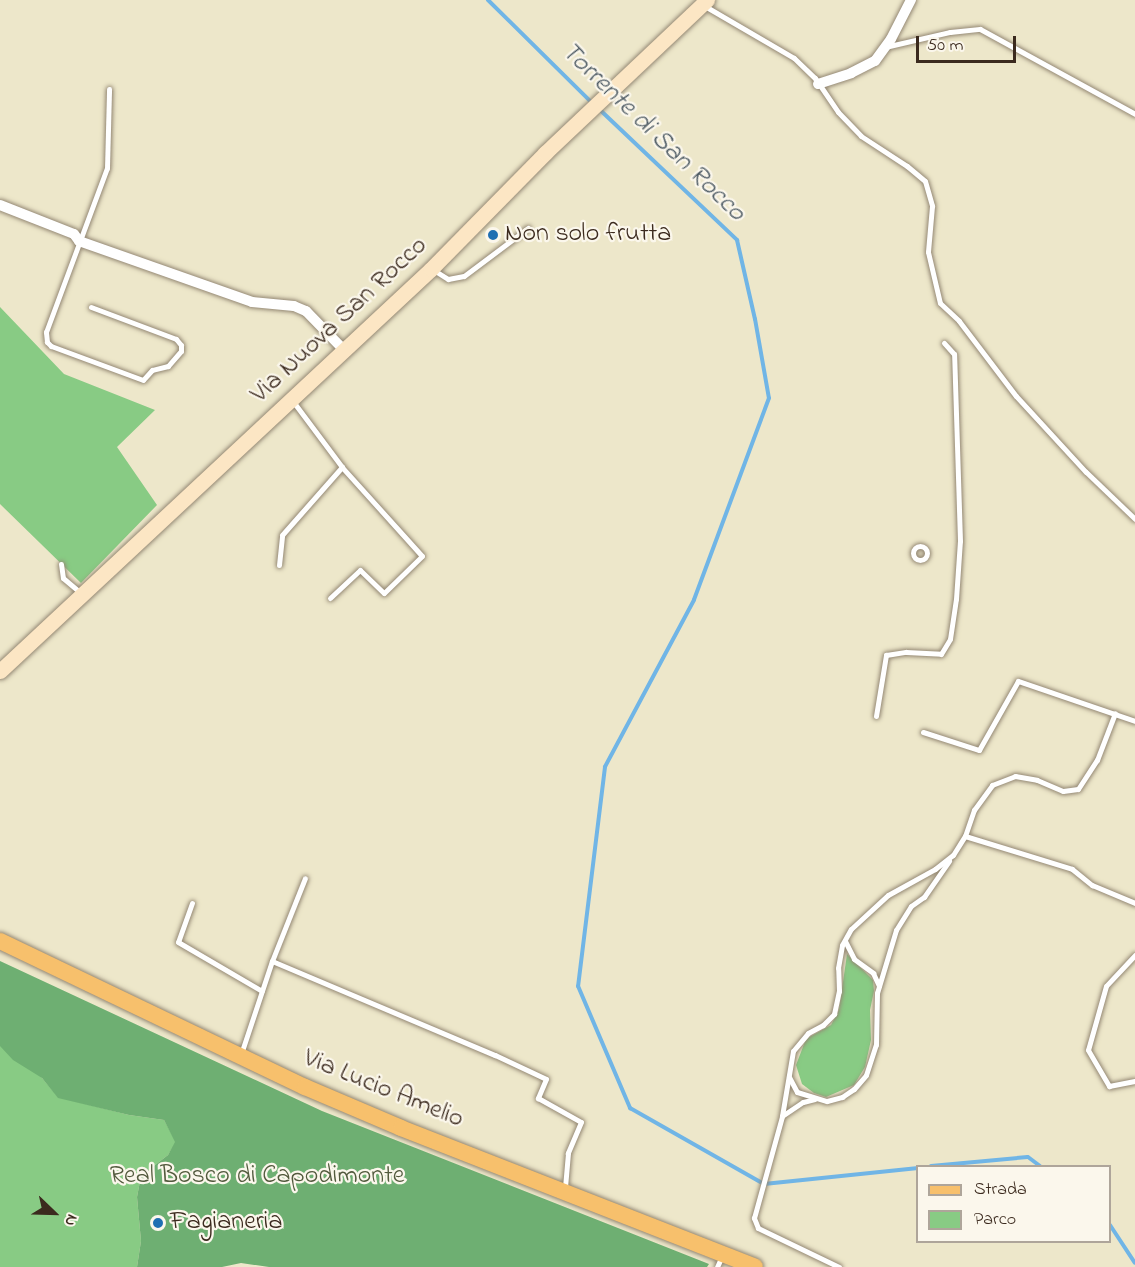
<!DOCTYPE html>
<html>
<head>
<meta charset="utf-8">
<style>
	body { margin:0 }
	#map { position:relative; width:1135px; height:1267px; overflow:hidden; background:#ede7ca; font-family:"Indie Flower",sans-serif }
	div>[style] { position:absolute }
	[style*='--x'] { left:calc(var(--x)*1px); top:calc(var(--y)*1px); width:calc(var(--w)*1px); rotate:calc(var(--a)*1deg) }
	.green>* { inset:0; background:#88cb84 }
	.forest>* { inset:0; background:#6eaf72 }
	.stream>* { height:4px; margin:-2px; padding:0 2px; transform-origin:2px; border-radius:2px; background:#70b5e6 }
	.roads { filter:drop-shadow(0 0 2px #948874) drop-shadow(0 0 2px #948874) }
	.service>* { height:5px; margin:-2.5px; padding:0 2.5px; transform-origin:2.5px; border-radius:2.5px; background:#fff }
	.service>.ring { margin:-2.5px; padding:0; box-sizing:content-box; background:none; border:5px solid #fff; border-radius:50% }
	.minor>* { height:10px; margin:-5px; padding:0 5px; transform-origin:5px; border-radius:5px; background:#fff }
	.secondary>* { height:15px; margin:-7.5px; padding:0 7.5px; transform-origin:7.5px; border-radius:7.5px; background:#fce6c4 }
	.primary>* { height:16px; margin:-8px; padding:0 8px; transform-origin:8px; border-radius:8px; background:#f7c06c }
	.dots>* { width:16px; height:16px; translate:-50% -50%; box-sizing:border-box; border:3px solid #fbf7ec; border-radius:50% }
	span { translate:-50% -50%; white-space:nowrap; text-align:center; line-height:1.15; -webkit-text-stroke:4.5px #fbf7ec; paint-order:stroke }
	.poi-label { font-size:26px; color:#3b2a1e }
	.left { translate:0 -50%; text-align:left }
	.street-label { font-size:26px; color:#3b2a1e }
	.park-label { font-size:26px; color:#525a3d }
	.water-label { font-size:27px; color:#4e5b64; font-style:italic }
	.legend { position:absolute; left:916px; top:1165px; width:195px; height:78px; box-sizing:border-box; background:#fbf7ec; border:2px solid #aea59a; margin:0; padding:8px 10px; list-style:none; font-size:18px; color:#3b2a1e }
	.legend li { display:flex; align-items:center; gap:12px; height:30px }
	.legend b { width:30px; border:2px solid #aea59a }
	.north { position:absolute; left:24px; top:1183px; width:60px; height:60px; -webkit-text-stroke:4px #fbf7ec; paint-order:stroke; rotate:113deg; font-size:16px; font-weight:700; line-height:24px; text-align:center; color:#3b2a1e }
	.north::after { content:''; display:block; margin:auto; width:21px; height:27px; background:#3b2a1e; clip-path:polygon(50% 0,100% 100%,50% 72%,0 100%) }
	.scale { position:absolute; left:916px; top:36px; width:100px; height:27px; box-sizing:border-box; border:3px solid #3b2a1e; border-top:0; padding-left:8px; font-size:18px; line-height:21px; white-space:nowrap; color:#3b2a1e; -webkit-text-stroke:4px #fbf7ec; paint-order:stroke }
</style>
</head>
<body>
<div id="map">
	<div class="green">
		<i style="clip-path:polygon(0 307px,64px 374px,155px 410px,117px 447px,157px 505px,81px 583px,0 504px)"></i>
		<i style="clip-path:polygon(847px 954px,873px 980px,874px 991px,870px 1010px,871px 1040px,865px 1067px,854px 1085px,826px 1097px,814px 1093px,802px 1084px,796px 1065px,806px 1039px,831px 1025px,839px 1010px)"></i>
		<i style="clip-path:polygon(0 1012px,42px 1078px,58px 1097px,129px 1115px,164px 1120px,176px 1142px,168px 1155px,141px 1176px,137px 1197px,141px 1241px,137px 1267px,0 1267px)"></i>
	</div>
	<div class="forest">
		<i style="clip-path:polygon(0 961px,322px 1111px,709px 1264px,707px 1267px,269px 1267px,241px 1263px,222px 1267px,137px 1267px,141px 1241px,137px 1197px,141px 1176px,168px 1155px,175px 1142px,164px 1120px,129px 1115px,58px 1098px,42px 1078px,13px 1060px,0 1046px)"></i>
	</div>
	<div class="stream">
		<i style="--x:488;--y:0;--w:146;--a:44.7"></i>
		<i style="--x:598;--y:108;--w:192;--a:43.5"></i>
		<i style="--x:737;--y:240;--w:81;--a:77.2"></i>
		<i style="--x:755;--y:319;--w:80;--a:80"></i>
		<i style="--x:769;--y:398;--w:215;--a:110.4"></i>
		<i style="--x:694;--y:600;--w:189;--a:118.1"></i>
		<i style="--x:605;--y:767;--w:221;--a:97"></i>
		<i style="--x:578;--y:986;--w:133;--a:66.9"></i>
		<i style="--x:630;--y:1108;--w:154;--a:29.6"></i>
		<i style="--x:764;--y:1184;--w:155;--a:-5.9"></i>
		<i style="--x:931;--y:1166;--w:97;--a:-5.3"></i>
		<i style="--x:1028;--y:1157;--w:15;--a:37"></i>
		<i style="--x:1110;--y:1225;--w:45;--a:56.7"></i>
	</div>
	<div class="roads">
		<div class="service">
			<i style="--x:703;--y:5;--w:105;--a:30.2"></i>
			<i style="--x:794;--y:58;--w:29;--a:44"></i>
			<i style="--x:815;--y:78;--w:41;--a:55.9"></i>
			<i style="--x:838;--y:112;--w:33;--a:46"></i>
			<i style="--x:861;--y:136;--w:55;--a:33.1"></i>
			<i style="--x:907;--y:166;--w:23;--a:40"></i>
			<i style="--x:925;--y:181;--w:26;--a:74"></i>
			<i style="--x:932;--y:206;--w:46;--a:95"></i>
			<i style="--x:928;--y:252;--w:52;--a:76.8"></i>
			<i style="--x:940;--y:303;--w:26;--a:43"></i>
			<i style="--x:959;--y:321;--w:94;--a:52.8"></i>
			<i style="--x:1016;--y:396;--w:103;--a:47.4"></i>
			<i style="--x:1086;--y:472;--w:68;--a:43.8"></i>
			<i style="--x:885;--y:47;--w:67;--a:-13"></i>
			<i style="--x:950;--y:32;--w:30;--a:-6"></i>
			<i style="--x:980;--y:29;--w:177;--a:28.7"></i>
			<i style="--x:432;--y:269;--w:19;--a:32"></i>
			<i style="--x:448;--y:279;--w:16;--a:-11"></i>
			<i style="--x:464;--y:276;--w:80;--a:-36.9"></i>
			<i style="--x:91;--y:307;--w:91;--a:20.6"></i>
			<i style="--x:176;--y:339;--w:8;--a:50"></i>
			<i style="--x:181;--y:345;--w:6;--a:90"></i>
			<i style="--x:181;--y:351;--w:20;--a:131"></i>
			<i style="--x:168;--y:366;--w:16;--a:166"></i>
			<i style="--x:152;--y:370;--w:13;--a:132"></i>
			<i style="--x:143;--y:380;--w:98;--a:-159.7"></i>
			<i style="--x:51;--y:346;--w:6;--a:-135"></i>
			<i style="--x:47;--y:342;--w:10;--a:-96"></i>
			<i style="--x:46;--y:332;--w:175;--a:-69.6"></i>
			<i style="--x:107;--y:168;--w:79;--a:-88.5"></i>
			<i class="ring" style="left:913px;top:546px;width:9px;height:9px"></i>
			<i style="--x:61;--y:564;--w:14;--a:82"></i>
			<i style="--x:63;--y:578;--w:25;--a:40"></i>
			<i style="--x:279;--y:565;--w:30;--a:-84"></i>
			<i style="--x:282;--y:535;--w:91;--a:-48.6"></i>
			<i style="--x:342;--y:467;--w:84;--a:-126.7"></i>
			<i style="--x:330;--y:598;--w:41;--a:-43"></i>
			<i style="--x:360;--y:570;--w:33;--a:44"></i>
			<i style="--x:384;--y:593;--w:53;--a:-44.2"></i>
			<i style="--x:422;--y:556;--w:120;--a:-132"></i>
			<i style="--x:876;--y:716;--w:62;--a:-80.7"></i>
			<i style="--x:886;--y:655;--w:20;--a:-9"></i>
			<i style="--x:906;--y:652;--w:35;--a:3"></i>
			<i style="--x:941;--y:654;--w:17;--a:-59"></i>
			<i style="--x:950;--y:639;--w:40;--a:-81.5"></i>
			<i style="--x:956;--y:599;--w:58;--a:-86.1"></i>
			<i style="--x:960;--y:541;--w:187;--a:-91.8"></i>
			<i style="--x:954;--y:354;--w:15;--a:-132"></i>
			<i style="--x:923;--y:732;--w:59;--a:17.8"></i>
			<i style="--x:979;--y:750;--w:79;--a:-60.5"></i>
			<i style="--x:1018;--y:681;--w:124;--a:18.9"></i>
			<i style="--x:965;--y:836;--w:112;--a:17.1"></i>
			<i style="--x:1072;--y:869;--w:26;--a:39"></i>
			<i style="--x:1092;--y:885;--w:47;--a:22.7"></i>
			<i style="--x:192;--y:903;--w:41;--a:109.7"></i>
			<i style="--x:178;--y:942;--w:97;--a:30.3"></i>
			<i style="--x:845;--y:941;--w:20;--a:63"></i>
			<i style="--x:854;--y:959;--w:24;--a:36"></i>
			<i style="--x:873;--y:973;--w:14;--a:65"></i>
			<i style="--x:1135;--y:955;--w:42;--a:133.1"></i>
			<i style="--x:1106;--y:986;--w:66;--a:105.7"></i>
			<i style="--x:1088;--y:1050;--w:42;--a:59.7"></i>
			<i style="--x:1109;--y:1086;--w:26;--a:-11"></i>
			<i style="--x:272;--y:961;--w:242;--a:22.9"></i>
			<i style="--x:495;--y:1055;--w:56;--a:25.2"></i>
			<i style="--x:546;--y:1079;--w:21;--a:113"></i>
			<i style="--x:538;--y:1098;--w:49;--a:29.2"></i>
			<i style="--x:581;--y:1122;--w:34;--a:113"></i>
			<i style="--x:568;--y:1153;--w:37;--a:95"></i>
			<i style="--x:241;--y:1054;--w:98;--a:-71.6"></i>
			<i style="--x:272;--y:961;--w:89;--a:-68.3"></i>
			<i style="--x:789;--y:1077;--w:17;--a:62"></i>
			<i style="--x:797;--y:1092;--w:31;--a:17"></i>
			<i style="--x:827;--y:1101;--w:16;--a:-15"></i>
			<i style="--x:842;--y:1097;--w:14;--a:-34"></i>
			<i style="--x:854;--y:1089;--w:18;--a:-49"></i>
			<i style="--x:866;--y:1075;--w:32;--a:-72"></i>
			<i style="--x:876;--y:1045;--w:52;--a:-88.9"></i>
			<i style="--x:877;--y:993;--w:66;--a:-73.2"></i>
			<i style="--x:896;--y:930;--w:28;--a:-58"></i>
			<i style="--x:911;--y:906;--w:16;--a:-35"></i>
			<i style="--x:924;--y:897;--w:44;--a:-55.2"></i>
			<i style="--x:782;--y:1116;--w:25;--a:-34"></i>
			<i style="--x:803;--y:1102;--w:12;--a:-14"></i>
			<i style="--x:717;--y:1267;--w:12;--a:-66"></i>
			<i style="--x:839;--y:1267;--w:90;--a:-154.3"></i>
			<i style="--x:758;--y:1228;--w:11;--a:-112"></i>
			<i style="--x:754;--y:1218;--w:106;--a:-74.6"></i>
			<i style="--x:782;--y:1116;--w:66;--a:-80.4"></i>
			<i style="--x:793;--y:1051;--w:23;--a:-50"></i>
			<i style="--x:808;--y:1033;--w:17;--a:-28"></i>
			<i style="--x:823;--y:1025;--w:16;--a:-45"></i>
			<i style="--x:834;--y:1014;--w:24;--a:-78"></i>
			<i style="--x:839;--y:991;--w:23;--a:-92"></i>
			<i style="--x:838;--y:968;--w:23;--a:-80"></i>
			<i style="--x:842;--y:945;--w:18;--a:-61"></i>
			<i style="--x:851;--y:929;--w:50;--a:-42.6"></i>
			<i style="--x:888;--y:895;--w:54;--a:-29"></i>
			<i style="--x:935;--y:869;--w:23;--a:-38"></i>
			<i style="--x:953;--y:855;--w:22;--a:-58"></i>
			<i style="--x:965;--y:836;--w:28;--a:-71"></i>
			<i style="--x:974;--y:810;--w:31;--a:-54"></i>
			<i style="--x:992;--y:785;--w:25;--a:-21"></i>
			<i style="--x:1015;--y:776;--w:22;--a:10"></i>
			<i style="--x:1037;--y:780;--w:28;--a:23"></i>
			<i style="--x:1063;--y:791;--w:15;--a:-8"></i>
			<i style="--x:1078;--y:789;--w:35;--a:-57"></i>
			<i style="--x:1097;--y:760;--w:50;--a:-69"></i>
		</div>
		<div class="minor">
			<i style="--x:818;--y:84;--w:35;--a:-18"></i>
			<i style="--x:851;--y:73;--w:27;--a:-27"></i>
			<i style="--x:875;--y:61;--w:27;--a:-54"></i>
			<i style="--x:891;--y:39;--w:44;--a:-62.9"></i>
			<i style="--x:0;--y:205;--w:79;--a:21.4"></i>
			<i style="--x:74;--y:234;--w:9;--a:54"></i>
			<i style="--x:79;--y:241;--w:183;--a:19.4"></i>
			<i style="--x:252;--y:302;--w:42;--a:5.4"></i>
			<i style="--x:294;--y:306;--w:13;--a:23"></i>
			<i style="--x:306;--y:311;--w:54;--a:45.7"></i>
		</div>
		<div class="secondary">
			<i style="--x:0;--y:671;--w:589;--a:-43.01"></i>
			<i style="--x:431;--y:269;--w:163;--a:-45.5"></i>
			<i style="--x:545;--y:153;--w:223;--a:-43.4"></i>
		</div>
		<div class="primary">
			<i style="--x:0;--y:941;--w:338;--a:25.6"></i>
			<i style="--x:305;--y:1087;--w:104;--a:23.1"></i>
			<i style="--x:401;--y:1128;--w:380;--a:21.4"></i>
		</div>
	</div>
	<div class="dots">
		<i style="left:493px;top:235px;background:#1f6fb2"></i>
		<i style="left:158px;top:1223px;background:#1f6fb2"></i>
	</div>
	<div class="poi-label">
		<span class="left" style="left:505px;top:235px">Non solo frutta</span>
		<span class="left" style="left:170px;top:1223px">Fagianeria</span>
	</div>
	<div class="street-label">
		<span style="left:340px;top:321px;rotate:-43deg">Via Nuova San Rocco</span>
		<span style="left:383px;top:1090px;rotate:22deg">Via Lucio Amelio</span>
	</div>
	<div class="park-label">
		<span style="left:257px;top:1177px">Real Bosco di Capodimonte</span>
	</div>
	<div class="water-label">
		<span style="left:653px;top:132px;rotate:44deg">Torrente di San Rocco</span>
	</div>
	<ul class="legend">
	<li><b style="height:8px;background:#f7c06c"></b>Strada</li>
	<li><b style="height:16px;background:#88cb84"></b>Parco</li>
	</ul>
	<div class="north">N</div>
	<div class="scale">50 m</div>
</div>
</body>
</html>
